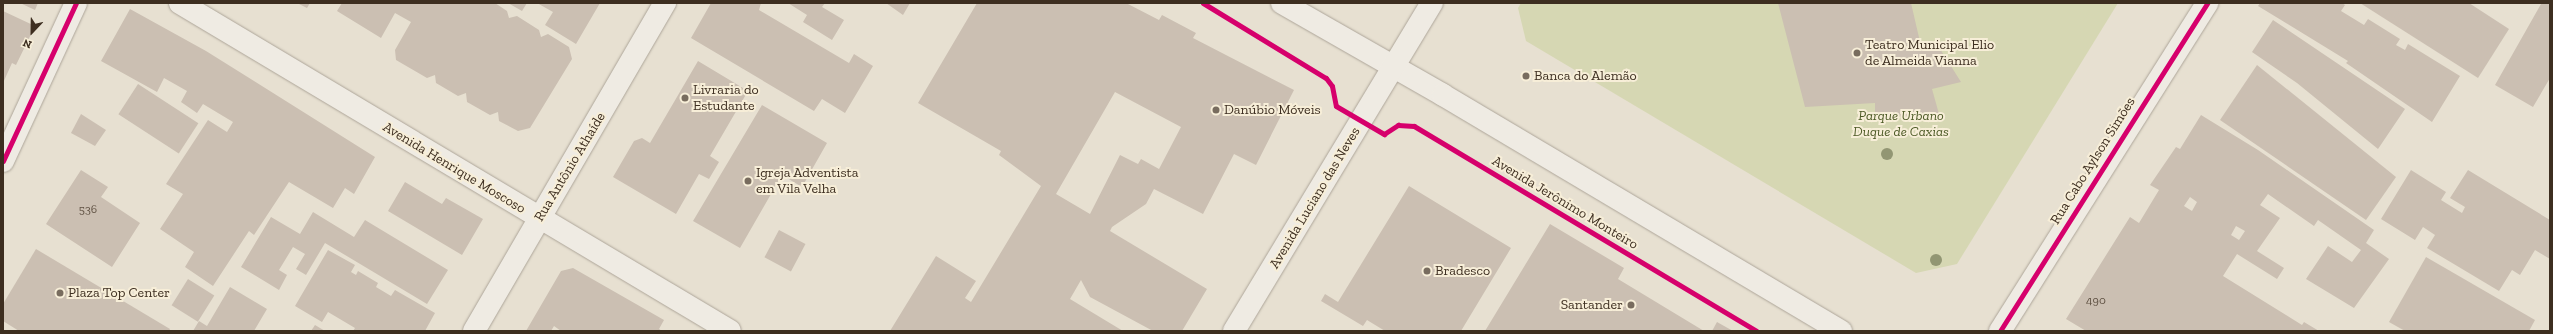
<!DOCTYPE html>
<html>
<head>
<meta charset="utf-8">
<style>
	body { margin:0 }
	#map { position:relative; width:2553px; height:334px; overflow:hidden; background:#e7e0d1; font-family:"Zilla Slab",serif }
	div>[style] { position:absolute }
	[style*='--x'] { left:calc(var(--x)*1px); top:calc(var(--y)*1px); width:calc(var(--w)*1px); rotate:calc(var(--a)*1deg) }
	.green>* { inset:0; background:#d6d7b3 }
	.building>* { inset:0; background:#cbbfb2; transform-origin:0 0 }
	.roads { filter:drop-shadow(0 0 1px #ada599) drop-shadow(0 0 1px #ada599) }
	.minor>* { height:22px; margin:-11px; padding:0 11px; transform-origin:11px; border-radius:11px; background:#efebe3 }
	.tertiary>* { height:22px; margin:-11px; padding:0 11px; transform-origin:11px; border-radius:11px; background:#efebe3 }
	.secondary>* { height:22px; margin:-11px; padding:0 11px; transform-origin:11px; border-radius:11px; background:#efebe3 }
	.cycleway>* { height:5px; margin:-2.5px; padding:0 2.5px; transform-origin:2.5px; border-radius:2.5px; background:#d6006c }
	.trees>* { width:12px; height:12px; margin:-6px; border-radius:50%; background:#929673 }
	.dots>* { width:11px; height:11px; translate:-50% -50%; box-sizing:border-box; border:2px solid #f7eed8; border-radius:50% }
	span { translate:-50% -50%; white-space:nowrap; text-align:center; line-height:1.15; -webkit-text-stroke:4px #f7eed8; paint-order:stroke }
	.number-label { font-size:12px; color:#605244 }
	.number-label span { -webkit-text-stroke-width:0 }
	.poi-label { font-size:14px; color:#3d2e20 }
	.left { translate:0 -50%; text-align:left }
	.right { translate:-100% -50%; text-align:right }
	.park-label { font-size:14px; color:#4d5a26; font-style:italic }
	.street-label { font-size:14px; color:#3d2e20 }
	.frame { position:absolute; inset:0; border:4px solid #3d2e20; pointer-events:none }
	.north { position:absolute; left:12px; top:12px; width:40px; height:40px; -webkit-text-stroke:3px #f7eed8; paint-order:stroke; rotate:202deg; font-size:11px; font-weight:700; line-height:16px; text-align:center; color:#3d2e20 }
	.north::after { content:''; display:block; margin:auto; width:14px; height:18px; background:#3d2e20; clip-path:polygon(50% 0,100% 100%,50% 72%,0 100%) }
</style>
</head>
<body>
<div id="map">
	<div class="green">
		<i style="clip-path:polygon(1521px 3px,2118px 3px,1957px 264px,1916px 273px,1526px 41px,1518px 8px)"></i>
	</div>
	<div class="building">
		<i style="clip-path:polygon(20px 3px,38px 3px,35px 10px)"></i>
		<i style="clip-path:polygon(297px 3px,310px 3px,307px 8px)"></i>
		<i style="clip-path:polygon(342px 3px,495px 3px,507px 11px,509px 18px,517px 16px,539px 30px,541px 37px,548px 34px,569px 47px,572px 59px,530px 128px,518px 131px,499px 121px,498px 112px,490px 115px,467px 102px,466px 93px,458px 96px,436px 83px,435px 75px,427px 78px,396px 60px,395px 50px,411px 22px,395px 13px,381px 38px,337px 11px)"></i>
		<i style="clip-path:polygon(508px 3px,527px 3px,522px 11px)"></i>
		<i style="clip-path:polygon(537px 3px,600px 3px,576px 44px,545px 25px,553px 12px)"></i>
		<i style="clip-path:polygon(711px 3px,761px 3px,759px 10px,849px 63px,854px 54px,873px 66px,845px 113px,822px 99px,814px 111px,691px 38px)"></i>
		<i style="clip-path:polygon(788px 3px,825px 3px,822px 7px,844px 20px,832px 40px,803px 22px,807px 15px)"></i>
		<i style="clip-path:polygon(886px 3px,910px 3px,903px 15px)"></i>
		<i style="clip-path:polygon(evenodd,977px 3px,1126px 3px,1159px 20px,1162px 15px,1196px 33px,1193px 38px,1294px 90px,1256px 165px,1234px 154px,1203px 214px,1154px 189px,1146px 204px,1112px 227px,1110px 231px,1207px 289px,1182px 331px,1153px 331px,1090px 297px,1081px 280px,1070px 299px,1123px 331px,890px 331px,936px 256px,976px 281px,965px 298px,971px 302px,1041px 186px,999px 155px,1001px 151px,918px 103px,977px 3px,1115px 92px,1181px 127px,1159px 169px,1141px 159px,1138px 164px,1120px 155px,1090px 214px,1056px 194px,1115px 92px)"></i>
		<i style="clip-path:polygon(1778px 3px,1911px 3px,1921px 46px,1935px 41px,1961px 82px,1932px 89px,1939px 114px,1875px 118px,1875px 103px,1805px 107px)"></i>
		<i style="clip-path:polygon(2260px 3px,2342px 3px,2345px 5px,2341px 11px,2364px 25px,2368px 19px,2400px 39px,2396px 45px,2405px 50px,2408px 44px,2460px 76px,2432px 122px,2346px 63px,2348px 61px,2258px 6px)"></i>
		<i style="clip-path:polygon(2360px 3px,2469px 3px,2509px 29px,2478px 78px)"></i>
		<i style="clip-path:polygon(2539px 3px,2550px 3px,2550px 78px,2533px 107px,2495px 85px,2541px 4px)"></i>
		<i style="clip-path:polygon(130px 9px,206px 51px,375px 157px,354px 194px,345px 188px,333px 208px,289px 182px,254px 235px,249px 231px,213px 286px,185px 267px,194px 252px,160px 229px,183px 194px,166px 184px,208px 120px,227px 132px,233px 122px,203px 104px,197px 113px,181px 102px,187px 91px,164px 78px,157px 92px,101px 61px)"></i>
		<i style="clip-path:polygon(3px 11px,35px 26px,16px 65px,12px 63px,3px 83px)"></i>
		<i style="clip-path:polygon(2273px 20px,2405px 109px,2378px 149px,2297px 83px,2252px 52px)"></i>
		<i style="clip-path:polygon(698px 61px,748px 91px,710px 156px,719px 162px,709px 179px,699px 174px,676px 214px,613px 177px,634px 141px,642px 138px,650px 143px)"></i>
		<i style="clip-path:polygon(2257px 65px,2396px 177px,2366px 220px,2220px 120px)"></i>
		<i style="left:138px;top:84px;width:72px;height:36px;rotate:33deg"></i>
		<i style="clip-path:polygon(762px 105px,827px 143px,802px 187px,782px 175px,740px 248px,693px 221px)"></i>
		<i style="clip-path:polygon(81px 114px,106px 130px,95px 146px,71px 133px)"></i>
		<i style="clip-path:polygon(evenodd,2201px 115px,2258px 150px,2374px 230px,2366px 243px,2389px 259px,2354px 308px,2306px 279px,2328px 246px,2352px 262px,2361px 250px,2318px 220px,2314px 226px,2268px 194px,2260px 205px,2280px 218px,2257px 251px,2284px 268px,2277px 279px,2237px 254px,2223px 276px,2302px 325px,2304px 322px,2319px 331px,2086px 331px,2066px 319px,2130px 217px,2139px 223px,2159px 190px,2150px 185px,2176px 147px,2180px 149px,2201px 115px,2190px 197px,2197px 202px,2192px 211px,2184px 206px,2190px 197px,2201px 115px,2236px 226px,2245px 231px,2239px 240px,2231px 235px,2236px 226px)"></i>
		<i style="clip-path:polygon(81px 170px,108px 187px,101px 197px,140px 223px,112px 267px,46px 224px)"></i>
		<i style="clip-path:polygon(2411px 170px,2446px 192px,2441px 200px,2462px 213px,2465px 207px,2450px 198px,2468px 170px,2550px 220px,2550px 259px,2535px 250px,2520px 275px,2512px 270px,2499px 291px,2427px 248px,2435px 235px,2423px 227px,2415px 240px,2381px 219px)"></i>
		<i style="clip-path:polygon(405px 182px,442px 204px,446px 198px,483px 219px,462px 255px,388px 211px)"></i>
		<i style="clip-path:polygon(1409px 186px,1511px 248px,1461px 331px,1385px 331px,1367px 320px,1363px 326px,1321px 301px,1325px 294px,1338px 302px)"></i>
		<i style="clip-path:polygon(313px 212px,354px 237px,365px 220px,448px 270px,427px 304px,325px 243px,306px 275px,296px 269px,305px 254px,293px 247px,279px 270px,287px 275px,279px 290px,241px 267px,271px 217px,300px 234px)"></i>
		<i style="clip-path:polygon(1550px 224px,1624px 268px,1618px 279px,1704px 331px,1485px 331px)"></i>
		<i style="left:779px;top:230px;width:30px;height:31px;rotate:28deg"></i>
		<i style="clip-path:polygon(36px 249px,170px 329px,169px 331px,19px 331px,3px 321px,3px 304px)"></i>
		<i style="clip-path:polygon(328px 250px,355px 265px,351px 272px,356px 275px,358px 271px,378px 283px,376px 287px,391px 296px,395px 290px,435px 313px,425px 331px,353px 331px,355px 328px,328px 312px,322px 322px,295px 306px)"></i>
		<i style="clip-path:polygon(2426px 257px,2535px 320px,2529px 331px,2405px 331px,2389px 322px)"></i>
		<i style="clip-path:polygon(573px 268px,664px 320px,659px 329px,662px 331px,561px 331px,554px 326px,551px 331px,526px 331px,561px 271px)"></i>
		<i style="left:188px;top:279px;width:31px;height:31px;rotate:32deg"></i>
		<i style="clip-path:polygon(230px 287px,267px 309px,254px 331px,193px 331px,199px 321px,207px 326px)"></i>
		<i style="clip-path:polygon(1717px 322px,1733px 331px,1712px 331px)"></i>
		<i style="clip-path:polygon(315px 325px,325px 331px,311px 331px)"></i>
	</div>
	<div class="roads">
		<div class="minor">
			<i style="--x:3;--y:161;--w:174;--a:-65.2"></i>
		</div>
		<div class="tertiary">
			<i style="--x:2000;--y:331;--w:388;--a:-57.7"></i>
		</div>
		<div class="secondary">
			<i style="--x:180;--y:3;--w:640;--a:30.81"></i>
			<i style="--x:1282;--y:3;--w:185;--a:29.7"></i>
			<i style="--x:1443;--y:95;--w:463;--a:30.7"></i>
			<i style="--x:474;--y:331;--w:380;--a:-59.8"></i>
			<i style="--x:1234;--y:331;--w:383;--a:-58.9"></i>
		</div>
	</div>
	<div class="cycleway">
		<i style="--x:1203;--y:3;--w:144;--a:31.4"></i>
		<i style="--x:1326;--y:78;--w:10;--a:53"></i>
		<i style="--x:1332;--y:86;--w:20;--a:79"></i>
		<i style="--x:1336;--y:106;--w:56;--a:30.3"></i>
		<i style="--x:1384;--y:134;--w:17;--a:-33"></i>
		<i style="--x:1398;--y:125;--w:16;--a:4"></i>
		<i style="--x:1414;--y:126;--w:399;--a:30.9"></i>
		<i style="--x:3;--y:161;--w:174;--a:-65.2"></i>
		<i style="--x:2000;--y:331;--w:388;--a:-57.7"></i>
	</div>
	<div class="trees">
		<i style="left:1887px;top:154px"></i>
		<i style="left:1936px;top:260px"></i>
	</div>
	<div class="dots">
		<i style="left:1857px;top:53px;background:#786c5e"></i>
		<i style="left:1526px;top:76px;background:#786c5e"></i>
		<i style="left:685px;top:98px;background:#786c5e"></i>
		<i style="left:1216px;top:110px;background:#786c5e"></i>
		<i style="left:748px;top:181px;background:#786c5e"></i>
		<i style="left:1427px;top:271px;background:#786c5e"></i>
		<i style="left:60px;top:293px;background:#786c5e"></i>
		<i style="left:1631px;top:305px;background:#786c5e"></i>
	</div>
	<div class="number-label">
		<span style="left:88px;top:210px">536</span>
		<span style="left:2096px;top:301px">490</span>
	</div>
	<div class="poi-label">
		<span class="left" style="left:1865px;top:53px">Teatro Municipal Elio<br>de Almeida Vianna</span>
		<span class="left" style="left:1534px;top:76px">Banca do Alemão</span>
		<span class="left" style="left:693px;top:98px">Livraria do<br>Estudante</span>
		<span class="left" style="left:1224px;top:110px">Danúbio Móveis</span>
		<span class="left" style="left:756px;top:181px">Igreja Adventista<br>em Vila Velha</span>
		<span class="left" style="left:1435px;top:271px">Bradesco</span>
		<span class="left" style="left:68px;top:293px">Plaza Top Center</span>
		<span class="right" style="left:1623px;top:305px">Santander</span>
	</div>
	<div class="park-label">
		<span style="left:1901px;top:124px">Parque Urbano<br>Duque de Caxias</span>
	</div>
	<div class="street-label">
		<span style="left:2093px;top:161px;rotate:-58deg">Rua Cabo Aylson Simões</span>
		<span style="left:570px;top:167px;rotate:-59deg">Rua Antônio Athaíde</span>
		<span style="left:454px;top:168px;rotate:31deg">Avenida Henrique Moscoso</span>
		<span style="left:1315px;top:198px;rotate:-59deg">Avenida Luciano das Neves</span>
		<span style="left:1565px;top:203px;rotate:31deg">Avenida Jerônimo Monteiro</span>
	</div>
	<div class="frame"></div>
	<div class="north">N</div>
</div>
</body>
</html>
